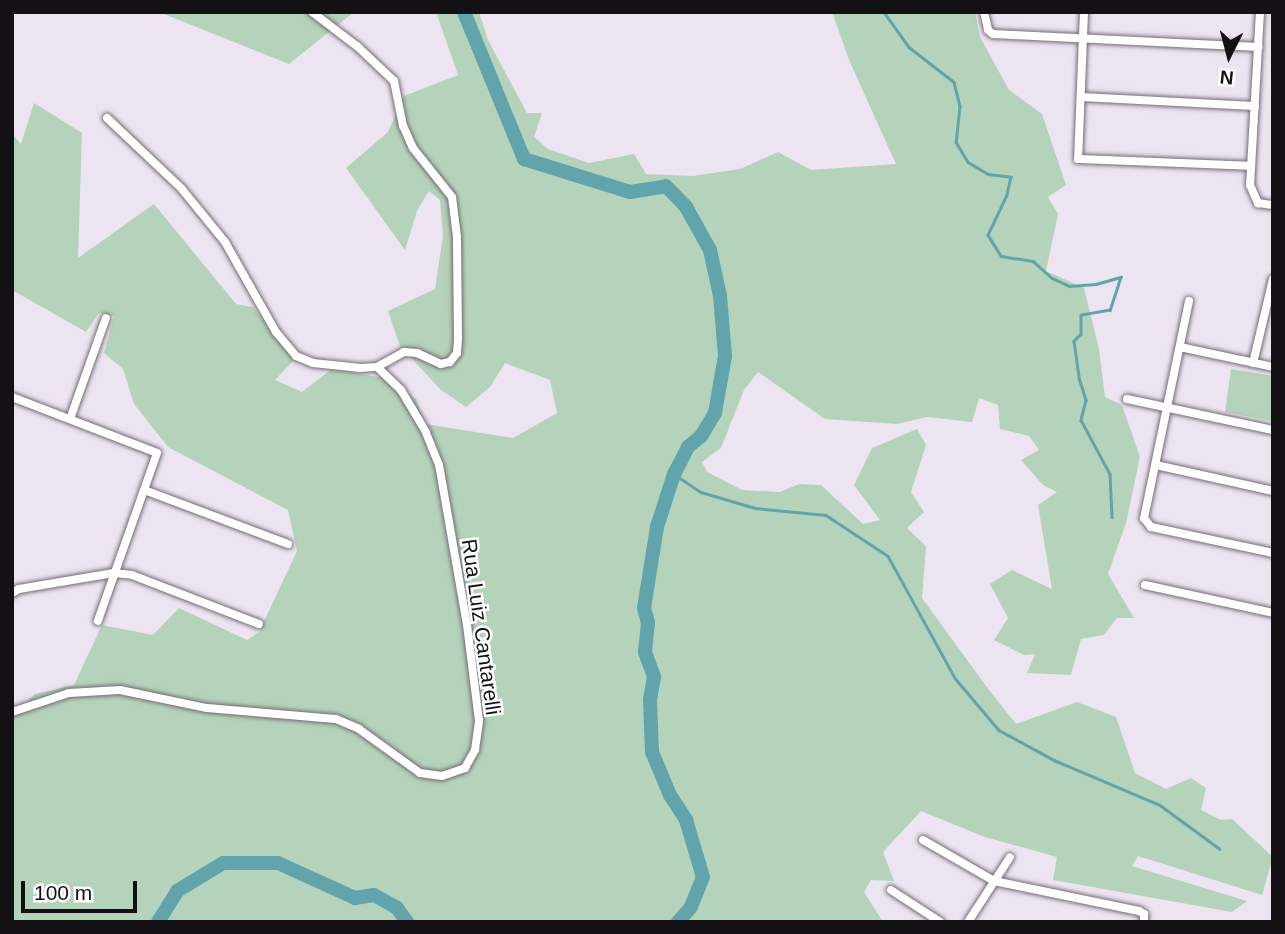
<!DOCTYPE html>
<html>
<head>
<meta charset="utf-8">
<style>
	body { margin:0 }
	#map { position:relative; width:1285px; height:934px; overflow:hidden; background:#ece4f0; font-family:Arial,sans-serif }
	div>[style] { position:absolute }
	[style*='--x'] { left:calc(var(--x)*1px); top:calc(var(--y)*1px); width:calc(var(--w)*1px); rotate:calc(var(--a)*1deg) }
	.green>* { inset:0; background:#b5d3bb }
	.stream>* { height:2.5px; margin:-1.25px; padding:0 1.25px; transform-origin:1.25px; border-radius:1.25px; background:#61a4ab }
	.river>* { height:14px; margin:-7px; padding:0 7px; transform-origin:7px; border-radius:7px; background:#61a4ab }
	.roads { filter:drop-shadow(0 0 2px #746d77) drop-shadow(0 0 2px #746d77) }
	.minor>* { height:8px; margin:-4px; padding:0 4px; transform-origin:4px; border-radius:4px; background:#fff }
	span { translate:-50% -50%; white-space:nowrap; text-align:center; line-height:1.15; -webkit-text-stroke:5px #fff; paint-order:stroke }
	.street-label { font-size:21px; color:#141115 }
	.frame { position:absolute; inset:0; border:14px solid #141115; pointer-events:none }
	.north { position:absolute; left:1194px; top:21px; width:70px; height:70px; -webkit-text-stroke:5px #fff; paint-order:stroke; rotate:186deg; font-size:19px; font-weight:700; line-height:28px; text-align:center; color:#141115 }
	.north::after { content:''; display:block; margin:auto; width:24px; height:32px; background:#141115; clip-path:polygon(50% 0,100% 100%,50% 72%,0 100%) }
	.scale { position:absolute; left:21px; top:881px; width:116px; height:32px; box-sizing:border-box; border:4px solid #141115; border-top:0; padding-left:9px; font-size:21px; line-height:24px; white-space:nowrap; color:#141115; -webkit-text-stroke:5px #fff; paint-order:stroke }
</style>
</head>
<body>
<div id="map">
	<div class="green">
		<i style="clip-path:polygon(159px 12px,354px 12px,289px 64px)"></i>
		<i style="clip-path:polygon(436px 12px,479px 12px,488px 40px,527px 113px,542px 113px,534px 137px,548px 149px,589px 163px,634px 154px,646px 174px,693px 176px,740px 169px,778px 152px,811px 170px,896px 164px,849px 60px,832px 12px,975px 12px,980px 37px,1009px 90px,1042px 114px,1066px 185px,1048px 197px,1058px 214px,1046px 271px,1084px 288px,1099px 349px,1105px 397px,1122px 405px,1140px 457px,1126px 523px,1108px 574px,1134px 618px,1117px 618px,1104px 635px,1081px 639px,1071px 675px,1027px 673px,1035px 654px,1024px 655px,994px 640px,1008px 618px,990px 584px,1012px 570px,1052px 589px,1038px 505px,1057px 492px,1043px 485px,1021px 460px,1039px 450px,1029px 436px,1000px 429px,998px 405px,979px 398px,972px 422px,927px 417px,897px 424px,825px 419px,758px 372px,744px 390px,721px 448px,702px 462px,707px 472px,742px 490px,780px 492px,799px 484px,821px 485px,863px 524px,880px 520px,854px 485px,872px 448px,917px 429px,926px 445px,911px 492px,924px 512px,907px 528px,926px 546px,922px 598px,986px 686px,1016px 724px,1077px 702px,1116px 717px,1135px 773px,1166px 789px,1191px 778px,1206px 788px,1201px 810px,1221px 820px,1232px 819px,1273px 857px,1262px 895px,1138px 856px,1132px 866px,1247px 901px,1232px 912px,1053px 880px,1057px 857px,985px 837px,921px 811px,883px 852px,894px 881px,871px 880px,864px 892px,883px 922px,12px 922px,12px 710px,21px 707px,35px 694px,74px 685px,102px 625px,153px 635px,179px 608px,247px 640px,259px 632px,297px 551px,288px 510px,168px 447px,134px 404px,123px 369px,104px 353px,114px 316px,99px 313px,86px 332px,12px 290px,12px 133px,21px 144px,34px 103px,82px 133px,78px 258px,154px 204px,236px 304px,253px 307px,294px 360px,275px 380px,302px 392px,332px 369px,383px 378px,416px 399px,425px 424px,513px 438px,557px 413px,550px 380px,505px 363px,490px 387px,466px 407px,441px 390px,400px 346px,388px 311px,435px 289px,443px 236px,440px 200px,429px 191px,417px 211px,405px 250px,346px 168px,388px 132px,404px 96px,458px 75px)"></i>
		<i style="clip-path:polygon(1231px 369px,1273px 376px,1271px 421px,1225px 412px)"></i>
	</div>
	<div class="stream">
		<i style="--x:884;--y:12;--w:43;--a:54.5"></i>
		<i style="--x:909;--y:47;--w:57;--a:37.9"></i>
		<i style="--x:954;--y:82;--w:25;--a:76"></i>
		<i style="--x:960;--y:106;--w:36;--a:96"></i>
		<i style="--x:956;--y:142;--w:23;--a:59"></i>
		<i style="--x:968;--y:162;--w:23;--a:31"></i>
		<i style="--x:988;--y:174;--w:23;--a:7"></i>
		<i style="--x:1011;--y:177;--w:18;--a:103"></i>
		<i style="--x:1007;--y:195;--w:44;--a:115.4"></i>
		<i style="--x:988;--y:235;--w:25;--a:58"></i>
		<i style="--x:1001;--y:256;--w:32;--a:9"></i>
		<i style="--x:1033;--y:261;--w:25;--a:42"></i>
		<i style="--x:1052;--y:278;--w:19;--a:25"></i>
		<i style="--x:1069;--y:286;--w:27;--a:-4"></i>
		<i style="--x:1096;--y:284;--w:26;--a:-16"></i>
		<i style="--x:1121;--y:277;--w:35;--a:108"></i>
		<i style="--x:1110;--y:310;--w:29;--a:170"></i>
		<i style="--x:1081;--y:315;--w:19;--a:90"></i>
		<i style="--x:1081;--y:334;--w:10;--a:135"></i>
		<i style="--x:1074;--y:341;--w:37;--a:82"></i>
		<i style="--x:1079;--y:378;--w:23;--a:72"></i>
		<i style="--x:1086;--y:400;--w:21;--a:104"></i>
		<i style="--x:1081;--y:420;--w:61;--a:61.8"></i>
		<i style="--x:1110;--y:474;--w:43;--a:87.3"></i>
		<i style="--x:674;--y:474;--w:32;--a:34"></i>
		<i style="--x:701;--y:492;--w:56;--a:16.5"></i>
		<i style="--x:755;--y:508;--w:71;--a:5.6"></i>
		<i style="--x:826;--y:515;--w:74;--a:33.5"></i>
		<i style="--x:888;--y:556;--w:139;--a:61.2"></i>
		<i style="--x:955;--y:678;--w:68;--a:49.8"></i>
		<i style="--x:999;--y:730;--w:63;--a:28.6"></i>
		<i style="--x:1054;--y:760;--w:115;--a:23"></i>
		<i style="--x:1160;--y:805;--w:74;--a:36.3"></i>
	</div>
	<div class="river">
		<i style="--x:464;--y:12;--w:159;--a:67.8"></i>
		<i style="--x:524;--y:159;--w:111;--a:17.3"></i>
		<i style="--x:630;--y:192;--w:36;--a:-9"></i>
		<i style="--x:666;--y:186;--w:29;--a:46"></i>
		<i style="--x:686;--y:207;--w:49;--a:60.8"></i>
		<i style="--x:710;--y:250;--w:47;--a:77.7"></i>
		<i style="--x:720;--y:296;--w:60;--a:85.2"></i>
		<i style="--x:725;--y:356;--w:58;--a:100"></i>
		<i style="--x:715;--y:413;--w:27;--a:121"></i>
		<i style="--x:701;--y:436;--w:17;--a:140"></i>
		<i style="--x:688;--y:447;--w:30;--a:117"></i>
		<i style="--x:674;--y:474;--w:56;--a:107.8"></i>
		<i style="--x:657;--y:527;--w:82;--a:99.1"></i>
		<i style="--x:644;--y:608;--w:16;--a:75"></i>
		<i style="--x:648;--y:623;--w:29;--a:96"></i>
		<i style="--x:645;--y:652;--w:27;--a:70"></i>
		<i style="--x:654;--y:677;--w:23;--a:100"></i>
		<i style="--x:650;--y:700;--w:52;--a:87.8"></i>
		<i style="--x:652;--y:752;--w:47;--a:67.3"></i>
		<i style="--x:670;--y:795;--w:30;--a:57"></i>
		<i style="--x:686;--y:820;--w:59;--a:73.4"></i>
		<i style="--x:703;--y:877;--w:32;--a:112"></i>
		<i style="--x:691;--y:907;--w:20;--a:131"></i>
		<i style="--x:158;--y:922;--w:36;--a:-58"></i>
		<i style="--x:177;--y:891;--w:54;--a:-31.3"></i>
		<i style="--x:223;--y:863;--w:55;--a:0"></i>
		<i style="--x:278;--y:863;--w:85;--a:24.4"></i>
		<i style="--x:355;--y:898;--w:19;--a:-9"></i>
		<i style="--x:374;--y:895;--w:26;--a:29"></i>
		<i style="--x:397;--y:908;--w:17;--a:54"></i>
	</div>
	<div class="roads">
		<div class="minor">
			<i style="--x:984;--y:12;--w:18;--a:77"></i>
			<i style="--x:988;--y:30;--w:6;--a:39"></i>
			<i style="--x:993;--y:34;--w:266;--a:2.8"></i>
			<i style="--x:1084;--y:12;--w:147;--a:92.3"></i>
			<i style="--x:1078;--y:159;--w:173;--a:2.3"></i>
			<i style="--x:1260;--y:12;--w:173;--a:93.3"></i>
			<i style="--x:1250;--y:185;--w:20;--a:66"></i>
			<i style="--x:1258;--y:203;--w:15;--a:8"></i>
			<i style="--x:1081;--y:97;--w:174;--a:3"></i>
			<i style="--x:107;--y:118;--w:102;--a:43.4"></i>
			<i style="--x:181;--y:188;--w:70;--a:50.8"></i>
			<i style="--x:225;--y:242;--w:103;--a:60.5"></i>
			<i style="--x:276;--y:332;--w:31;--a:50"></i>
			<i style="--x:296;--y:356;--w:18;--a:22"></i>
			<i style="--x:313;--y:363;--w:48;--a:5.9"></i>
			<i style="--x:361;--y:368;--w:16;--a:-4"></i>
			<i style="--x:377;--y:367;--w:31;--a:-29"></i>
			<i style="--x:404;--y:352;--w:13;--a:4"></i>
			<i style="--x:417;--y:353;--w:26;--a:25"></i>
			<i style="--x:441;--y:364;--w:9;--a:-13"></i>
			<i style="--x:450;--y:362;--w:11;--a:-52"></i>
			<i style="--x:457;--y:353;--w:15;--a:-86"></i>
			<i style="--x:458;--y:338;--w:101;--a:-90.6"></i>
			<i style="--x:457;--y:237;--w:40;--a:-97.1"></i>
			<i style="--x:452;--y:197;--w:63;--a:-128.5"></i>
			<i style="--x:413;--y:148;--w:24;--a:-114"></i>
			<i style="--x:403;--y:126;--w:46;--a:-101.3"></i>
			<i style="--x:394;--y:81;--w:50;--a:-136.6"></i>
			<i style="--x:358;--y:47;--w:58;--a:-142.7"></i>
			<i style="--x:1189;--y:301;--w:222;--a:101.7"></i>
			<i style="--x:1144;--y:518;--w:11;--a:52"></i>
			<i style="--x:1151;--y:527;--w:125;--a:12"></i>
			<i style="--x:1180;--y:347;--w:95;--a:12.1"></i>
			<i style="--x:1253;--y:363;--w:86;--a:-76.6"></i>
			<i style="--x:12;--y:397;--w:155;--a:21.1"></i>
			<i style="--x:157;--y:453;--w:178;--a:109.4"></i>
			<i style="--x:1127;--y:399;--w:149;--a:12"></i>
			<i style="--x:70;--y:419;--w:107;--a:-70.4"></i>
			<i style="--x:1156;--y:465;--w:120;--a:12.5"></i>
			<i style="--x:144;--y:490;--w:154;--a:20.6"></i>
			<i style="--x:1145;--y:585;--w:131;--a:12.3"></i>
			<i style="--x:12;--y:593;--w:8;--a:-30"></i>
			<i style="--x:19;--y:589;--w:96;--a:-9.6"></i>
			<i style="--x:114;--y:573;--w:18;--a:6"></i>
			<i style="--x:132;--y:575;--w:136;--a:21.1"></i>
			<i style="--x:12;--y:712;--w:60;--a:-18.4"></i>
			<i style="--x:69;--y:693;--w:51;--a:-3.4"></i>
			<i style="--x:120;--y:690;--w:89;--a:11.7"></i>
			<i style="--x:207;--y:708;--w:129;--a:4.9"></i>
			<i style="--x:336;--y:719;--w:25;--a:23"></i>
			<i style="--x:359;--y:729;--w:75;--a:35.8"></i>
			<i style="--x:420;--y:773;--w:22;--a:8"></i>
			<i style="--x:442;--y:776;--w:24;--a:-19"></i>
			<i style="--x:465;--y:768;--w:21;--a:-61"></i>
			<i style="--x:475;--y:750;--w:29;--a:-82"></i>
			<i style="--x:479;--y:721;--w:97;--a:-97.1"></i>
			<i style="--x:467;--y:625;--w:162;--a:-99.9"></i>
			<i style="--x:439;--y:465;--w:35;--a:-112"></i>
			<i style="--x:426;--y:432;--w:49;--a:-120.8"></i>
			<i style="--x:401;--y:390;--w:33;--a:-136"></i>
			<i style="--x:923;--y:840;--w:82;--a:30"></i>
			<i style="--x:994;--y:881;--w:148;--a:11.7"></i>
			<i style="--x:1139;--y:911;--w:6;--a:31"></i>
			<i style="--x:1144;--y:914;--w:8;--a:90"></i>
			<i style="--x:891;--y:890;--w:59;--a:33.1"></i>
			<i style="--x:968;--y:922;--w:77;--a:-57.1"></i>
		</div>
	</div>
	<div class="street-label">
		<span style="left:481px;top:627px;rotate:82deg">Rua Luiz Cantarelli</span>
	</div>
	<div class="frame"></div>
	<div class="north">N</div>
	<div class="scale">100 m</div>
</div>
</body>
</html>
